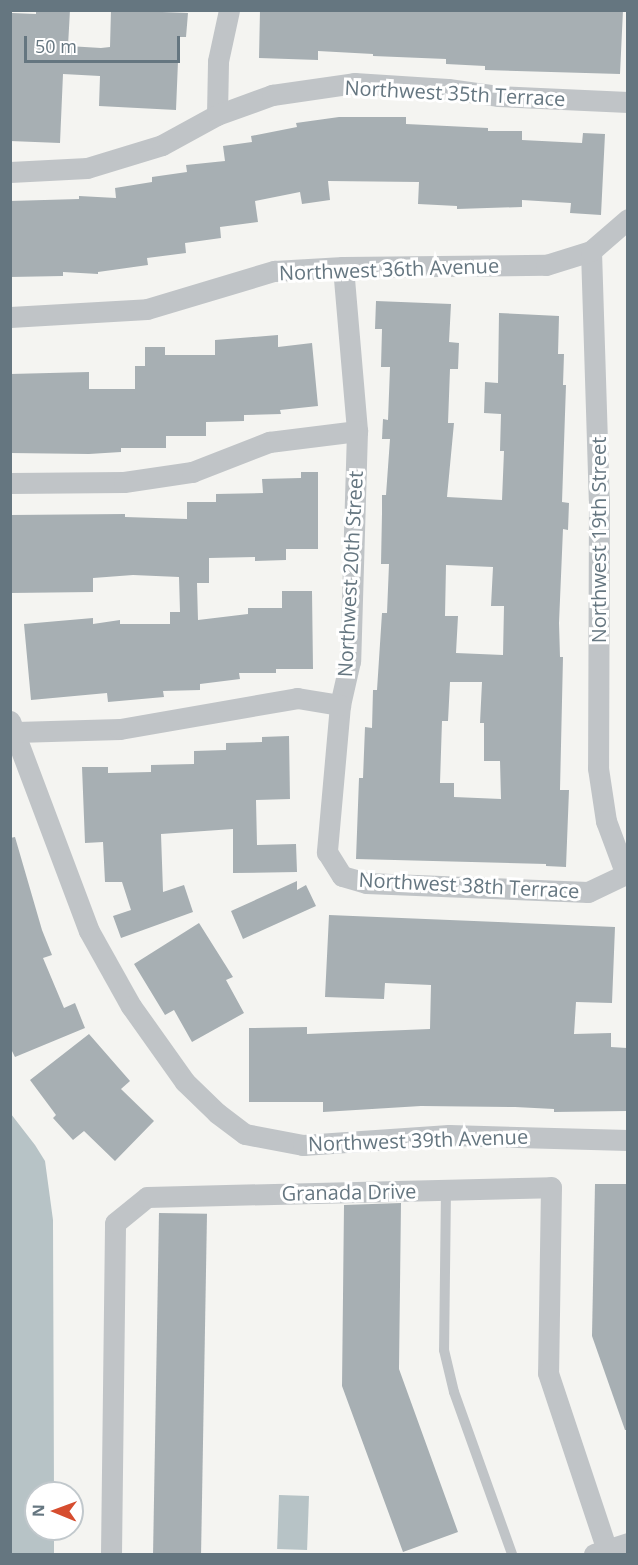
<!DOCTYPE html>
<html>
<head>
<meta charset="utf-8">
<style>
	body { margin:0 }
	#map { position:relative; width:638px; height:1565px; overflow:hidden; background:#f4f4f1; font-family:"Open Sans",sans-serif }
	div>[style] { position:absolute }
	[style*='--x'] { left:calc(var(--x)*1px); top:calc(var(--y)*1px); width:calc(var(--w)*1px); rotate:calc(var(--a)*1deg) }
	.water>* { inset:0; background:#b7c3c6; transform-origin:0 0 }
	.building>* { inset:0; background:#a7afb3; transform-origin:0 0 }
	.service>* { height:10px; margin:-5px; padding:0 5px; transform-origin:5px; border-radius:5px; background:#c0c4c7 }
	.minor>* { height:21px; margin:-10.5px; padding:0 10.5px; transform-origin:10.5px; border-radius:10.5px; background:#c0c4c7 }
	span { translate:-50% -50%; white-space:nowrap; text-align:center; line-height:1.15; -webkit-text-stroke:6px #fff; paint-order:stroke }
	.street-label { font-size:20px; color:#657680 }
	.frame { position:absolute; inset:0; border:12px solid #657680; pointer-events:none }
	.north { position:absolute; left:24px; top:1481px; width:60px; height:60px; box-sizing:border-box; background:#fff; border:2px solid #c1c8cc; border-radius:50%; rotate:271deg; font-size:16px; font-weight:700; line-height:24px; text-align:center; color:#657680 }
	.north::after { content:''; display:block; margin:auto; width:21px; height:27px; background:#d64d2f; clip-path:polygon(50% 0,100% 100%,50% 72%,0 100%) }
	.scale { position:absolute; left:24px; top:36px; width:156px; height:27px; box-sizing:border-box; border:3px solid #657680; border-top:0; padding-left:8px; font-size:18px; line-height:21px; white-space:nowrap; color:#657680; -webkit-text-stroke:4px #fff; paint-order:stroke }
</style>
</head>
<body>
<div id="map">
	<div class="water">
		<i style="clip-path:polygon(11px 1114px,35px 1145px,45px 1161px,53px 1220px,54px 1493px,36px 1493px,36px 1529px,54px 1529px,54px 1554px,11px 1554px)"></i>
		<i style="left:279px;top:1495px;width:30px;height:54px;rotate:2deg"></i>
	</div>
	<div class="building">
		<i style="clip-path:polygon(36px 10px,70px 10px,68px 46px,101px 48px,110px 47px,111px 10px,188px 13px,186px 37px,179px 37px,176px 110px,99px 106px,100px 76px,63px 74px,60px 143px,10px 141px,12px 13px,36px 14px)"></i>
		<i style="clip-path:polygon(260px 10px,623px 10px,620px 74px,485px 70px,485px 66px,446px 64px,446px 59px,373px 56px,373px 54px,318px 51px,318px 60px,259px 58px)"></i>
		<i style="clip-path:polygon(339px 117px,406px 117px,406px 124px,488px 128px,488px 131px,522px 131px,522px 140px,582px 143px,583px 133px,605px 134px,601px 215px,570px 213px,571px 203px,522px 200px,522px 207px,457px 209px,457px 206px,418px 204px,419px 182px,328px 181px,330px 200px,302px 204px,300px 192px,255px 201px,258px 222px,220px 227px,221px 238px,185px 243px,186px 253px,147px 258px,148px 265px,98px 272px,98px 274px,63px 272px,63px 276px,10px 277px,10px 201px,79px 199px,79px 196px,116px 198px,115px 188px,152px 182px,152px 177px,187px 172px,186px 165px,225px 161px,223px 146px,252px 142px,251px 136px,297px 127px,296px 123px)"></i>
		<i style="clip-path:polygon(evenodd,376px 301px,451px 304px,449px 342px,459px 343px,458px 369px,450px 369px,448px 423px,454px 423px,447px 497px,502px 500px,504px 451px,500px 451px,501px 414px,484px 413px,485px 382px,498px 383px,499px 313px,559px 316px,558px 354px,564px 354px,563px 385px,566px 385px,562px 502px,569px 503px,568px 530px,563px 529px,559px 623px,560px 657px,563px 657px,560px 790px,569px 790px,566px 867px,546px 866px,546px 864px,356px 859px,359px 778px,363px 778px,365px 727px,372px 728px,373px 690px,377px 690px,382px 613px,387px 613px,389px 564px,381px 564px,382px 513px,382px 495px,386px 495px,390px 439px,382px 439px,383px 419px,388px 420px,390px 367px,381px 367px,382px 329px,375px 329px,376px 301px,446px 565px,493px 567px,491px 606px,504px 606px,503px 655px,456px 653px,458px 616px,445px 616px,446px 565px,376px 301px,450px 682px,482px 682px,480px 723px,484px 723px,484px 761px,500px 761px,501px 799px,454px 797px,454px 783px,440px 783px,442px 721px,448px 721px,450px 682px)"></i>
		<i style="clip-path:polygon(278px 335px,278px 347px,312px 343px,318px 406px,280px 410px,281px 414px,244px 415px,244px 421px,206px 422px,206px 436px,166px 436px,166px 448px,121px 448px,121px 452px,89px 454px,10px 453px,10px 374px,89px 372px,89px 389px,135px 389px,135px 366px,145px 366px,145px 347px,165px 347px,165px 355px,215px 355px,215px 340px)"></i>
		<i style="clip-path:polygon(301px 472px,318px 472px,318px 549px,286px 549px,286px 560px,255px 561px,255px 557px,209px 558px,209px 583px,197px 583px,198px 620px,248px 614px,248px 608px,282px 608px,282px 591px,312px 591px,313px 669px,276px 669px,276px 673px,239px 673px,240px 679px,200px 684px,200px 690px,163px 691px,164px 697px,108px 702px,107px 693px,31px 700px,24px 624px,93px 618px,93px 624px,120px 620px,120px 624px,170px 624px,170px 612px,180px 612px,179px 577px,133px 575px,93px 578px,93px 592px,10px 593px,10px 515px,125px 514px,125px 517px,187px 519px,187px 502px,216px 502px,216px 494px,263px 493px,262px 479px,301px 478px)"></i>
		<i style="clip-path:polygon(289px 736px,290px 799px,256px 800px,257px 845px,296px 844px,297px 872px,233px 873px,233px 829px,161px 834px,163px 892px,184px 885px,193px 912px,121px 938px,113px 916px,131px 910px,122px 882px,105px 882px,103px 842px,85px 843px,82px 767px,108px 767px,108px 773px,151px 772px,151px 765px,194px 764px,194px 751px,226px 750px,226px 743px,262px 742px,262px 737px)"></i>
		<i style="clip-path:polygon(15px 837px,42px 930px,52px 955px,43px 958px,64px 1008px,75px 1003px,85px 1028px,15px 1057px,10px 1047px,10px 838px)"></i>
		<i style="clip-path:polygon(297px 881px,297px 890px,306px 885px,316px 906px,243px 939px,231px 911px)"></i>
		<i style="clip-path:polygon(329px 915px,615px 927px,612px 1003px,576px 1002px,574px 1034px,611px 1033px,611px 1047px,627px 1048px,627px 1111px,554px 1112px,554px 1109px,515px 1107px,421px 1106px,323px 1112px,323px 1102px,249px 1102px,249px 1028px,307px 1027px,307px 1034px,430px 1029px,431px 985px,385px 983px,384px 999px,325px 997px)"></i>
		<i style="clip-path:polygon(199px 923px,233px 977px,226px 980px,244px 1013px,192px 1042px,174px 1010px,165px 1015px,134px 964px)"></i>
		<i style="clip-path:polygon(89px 1034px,130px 1081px,121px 1089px,154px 1121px,115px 1161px,84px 1131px,73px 1140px,53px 1118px,56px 1115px,30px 1080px)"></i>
		<i style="clip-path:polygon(595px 1184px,627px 1184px,627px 1430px,625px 1430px,592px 1336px)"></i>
		<i style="clip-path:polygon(401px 1203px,399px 1369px,458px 1532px,403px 1552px,342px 1386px,344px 1205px)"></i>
		<i style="left:159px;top:1213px;width:48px;height:341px;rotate:1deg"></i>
	</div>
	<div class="service">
		<i style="--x:446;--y:1190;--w:160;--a:90.7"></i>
		<i style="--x:444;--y:1350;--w:43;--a:76.6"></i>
		<i style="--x:454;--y:1392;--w:172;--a:70.3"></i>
	</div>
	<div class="minor">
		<i style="--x:217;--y:115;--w:54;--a:-88.9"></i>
		<i style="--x:218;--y:61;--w:52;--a:-77.8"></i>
		<i style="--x:10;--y:172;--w:77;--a:-3"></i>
		<i style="--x:87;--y:168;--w:78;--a:-17"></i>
		<i style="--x:162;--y:145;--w:63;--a:-28.6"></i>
		<i style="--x:217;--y:115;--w:59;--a:-20"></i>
		<i style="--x:272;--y:95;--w:83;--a:-8.3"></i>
		<i style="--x:354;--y:83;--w:94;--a:3.7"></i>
		<i style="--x:448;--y:89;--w:50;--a:8"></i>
		<i style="--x:498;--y:96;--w:130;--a:2.6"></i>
		<i style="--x:591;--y:251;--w:249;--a:88.2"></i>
		<i style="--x:599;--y:500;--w:268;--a:90.2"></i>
		<i style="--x:598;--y:768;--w:54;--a:81.4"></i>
		<i style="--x:606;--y:821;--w:54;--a:69.6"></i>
		<i style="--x:343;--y:267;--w:165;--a:85.1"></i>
		<i style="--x:357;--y:431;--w:230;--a:91.7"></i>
		<i style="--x:350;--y:661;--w:45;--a:102.8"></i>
		<i style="--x:340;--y:705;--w:148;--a:95.1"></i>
		<i style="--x:327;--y:852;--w:28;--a:58"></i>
		<i style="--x:342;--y:876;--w:25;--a:16"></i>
		<i style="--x:366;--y:883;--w:222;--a:2.3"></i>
		<i style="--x:588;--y:892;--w:44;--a:-25.4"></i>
		<i style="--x:10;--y:317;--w:137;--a:-3.3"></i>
		<i style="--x:147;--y:309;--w:133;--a:-16.7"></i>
		<i style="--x:274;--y:271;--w:69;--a:-3.3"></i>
		<i style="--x:343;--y:267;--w:203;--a:-0.6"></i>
		<i style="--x:546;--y:265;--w:47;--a:-17.3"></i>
		<i style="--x:591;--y:251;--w:49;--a:-40.9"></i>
		<i style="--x:10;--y:483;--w:114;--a:-0.5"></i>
		<i style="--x:124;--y:482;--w:69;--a:-8.4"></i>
		<i style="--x:192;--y:472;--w:83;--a:-21.3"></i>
		<i style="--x:269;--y:442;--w:89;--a:-7.1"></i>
		<i style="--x:10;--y:721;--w:224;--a:69.4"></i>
		<i style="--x:89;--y:931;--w:86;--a:60.8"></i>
		<i style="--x:131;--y:1006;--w:93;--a:54.6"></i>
		<i style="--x:185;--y:1082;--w:45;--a:44.1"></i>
		<i style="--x:217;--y:1113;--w:35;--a:37"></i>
		<i style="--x:245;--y:1134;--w:59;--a:10.7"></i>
		<i style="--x:303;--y:1145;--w:146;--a:-3.9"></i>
		<i style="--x:449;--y:1135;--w:179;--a:1.6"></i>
		<i style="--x:16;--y:732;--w:104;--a:-1.7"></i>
		<i style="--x:120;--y:729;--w:180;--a:-9.9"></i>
		<i style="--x:297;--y:698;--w:44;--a:9.2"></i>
		<i style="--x:111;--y:1554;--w:331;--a:-89.3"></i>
		<i style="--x:115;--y:1223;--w:41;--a:-39.1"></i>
		<i style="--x:147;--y:1197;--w:404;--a:-1.4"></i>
		<i style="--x:551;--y:1187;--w:186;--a:90.9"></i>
		<i style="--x:548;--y:1373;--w:187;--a:71.6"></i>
		<i style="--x:594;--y:1554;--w:36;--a:-18"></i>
	</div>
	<div class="street-label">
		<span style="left:455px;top:93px;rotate:3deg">Northwest 35th Terrace</span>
		<span style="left:389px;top:269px;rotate:-2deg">Northwest 36th Avenue</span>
		<span style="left:598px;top:540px;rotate:-90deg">Northwest 19th Street</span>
		<span style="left:350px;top:574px;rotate:-87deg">Northwest 20th Street</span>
		<span style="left:469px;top:885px;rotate:3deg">Northwest 38th Terrace</span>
		<span style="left:418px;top:1140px;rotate:-2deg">Northwest 39th Avenue</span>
		<span style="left:349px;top:1192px;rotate:-1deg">Granada Drive</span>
	</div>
	<div class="frame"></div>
	<div class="north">N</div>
	<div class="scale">50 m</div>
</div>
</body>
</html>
